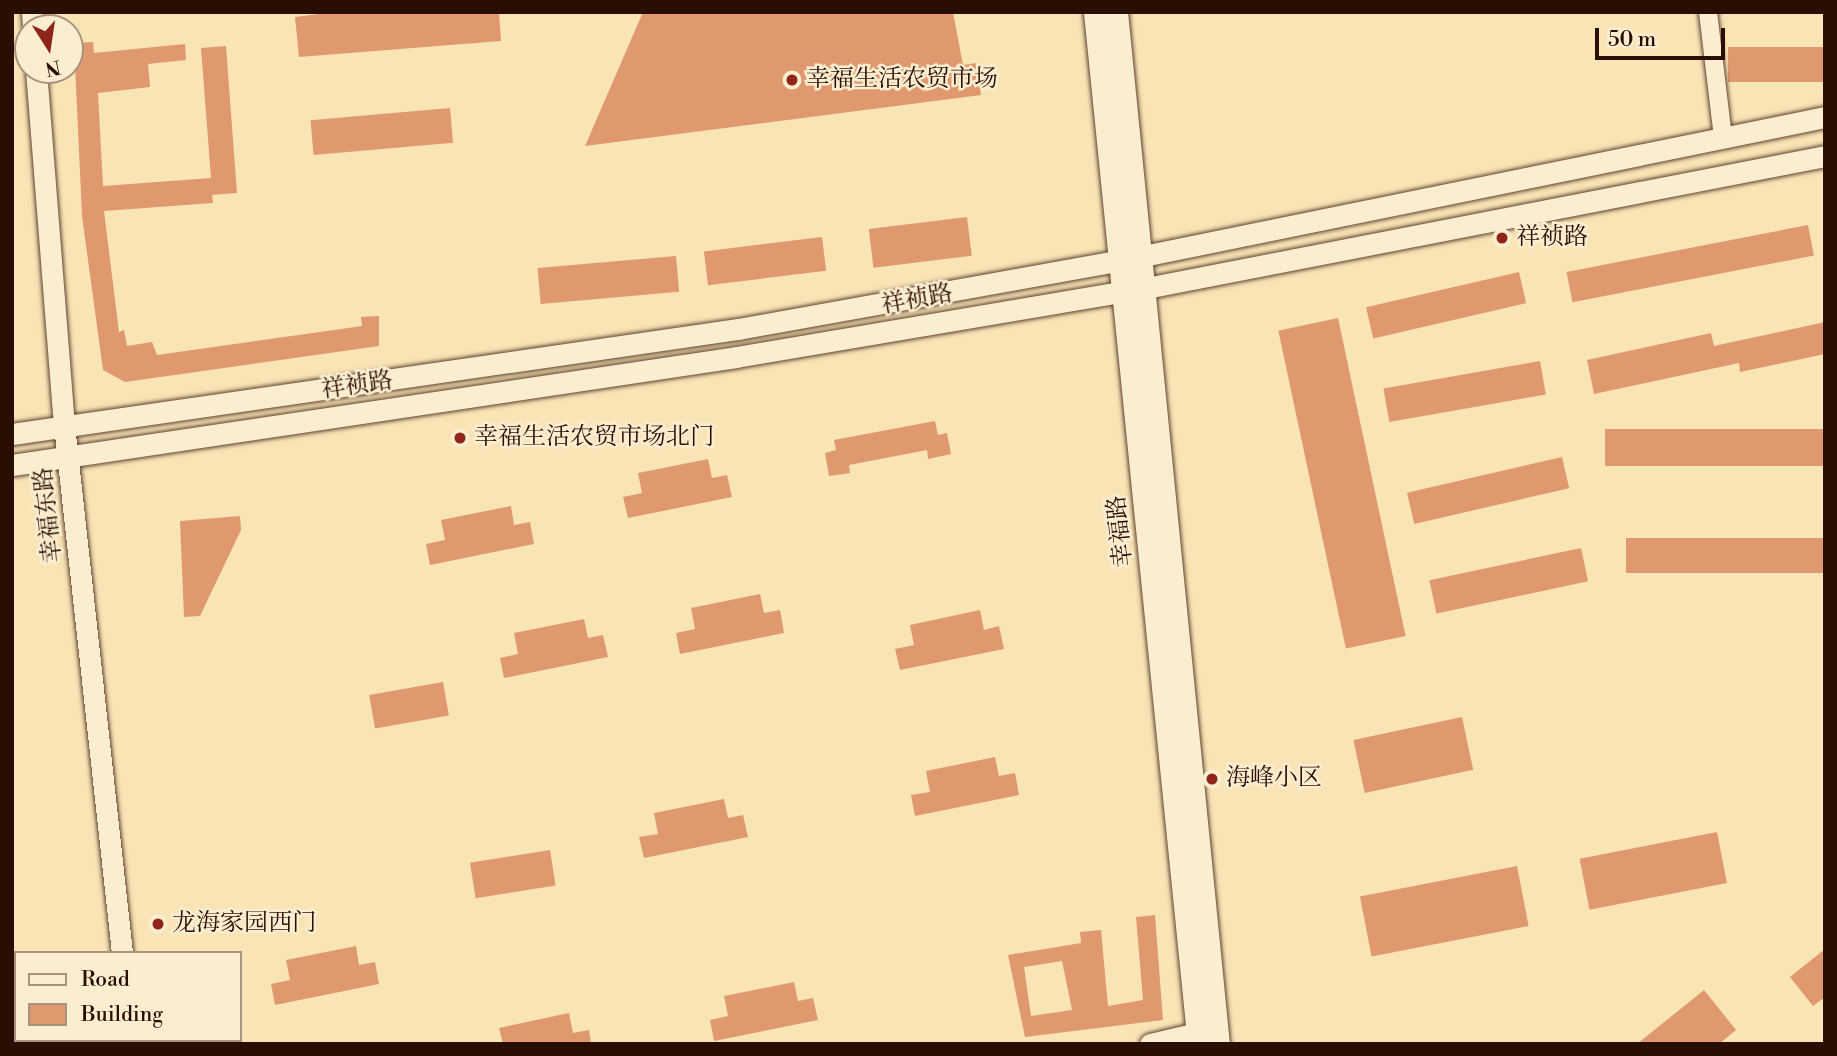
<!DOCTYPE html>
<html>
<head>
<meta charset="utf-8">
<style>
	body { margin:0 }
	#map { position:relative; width:1837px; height:1056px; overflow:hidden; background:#f9e4b5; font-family:"Libre Bodoni","Noto Serif SC",serif }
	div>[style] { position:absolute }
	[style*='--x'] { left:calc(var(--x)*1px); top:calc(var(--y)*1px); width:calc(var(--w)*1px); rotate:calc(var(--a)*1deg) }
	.building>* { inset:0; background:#e0996e; transform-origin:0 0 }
	.roads { filter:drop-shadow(0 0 2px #5e4430) drop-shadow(0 0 2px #5e4430) }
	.minor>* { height:18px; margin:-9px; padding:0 9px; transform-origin:9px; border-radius:9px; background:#fbedcf }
	.tertiary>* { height:21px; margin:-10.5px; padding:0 10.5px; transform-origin:10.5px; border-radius:10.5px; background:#fbedcf }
	.secondary>* { height:23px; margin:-11.5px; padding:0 11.5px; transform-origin:11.5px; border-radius:11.5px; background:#fbedcf }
	.dots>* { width:19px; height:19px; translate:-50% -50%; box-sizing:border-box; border:4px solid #fbedcf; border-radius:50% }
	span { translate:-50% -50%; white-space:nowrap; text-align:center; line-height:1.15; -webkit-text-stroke:5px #fbedcf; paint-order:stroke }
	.poi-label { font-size:24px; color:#2a0e04 }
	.left { translate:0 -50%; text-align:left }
	.street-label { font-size:24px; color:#2a0e04 }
	.frame { position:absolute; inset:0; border:14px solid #2a0e04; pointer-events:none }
	.legend { position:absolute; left:14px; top:951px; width:228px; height:91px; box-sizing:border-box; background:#fbedcf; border:2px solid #a7947e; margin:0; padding:9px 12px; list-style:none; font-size:21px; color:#2a0e04 }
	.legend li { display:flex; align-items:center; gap:14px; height:35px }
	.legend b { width:35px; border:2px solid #a7947e }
	.north { position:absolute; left:14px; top:14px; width:70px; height:70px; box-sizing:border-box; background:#fbedcf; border:2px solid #a7947e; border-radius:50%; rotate:168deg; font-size:19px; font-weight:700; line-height:28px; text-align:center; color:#2a0e04 }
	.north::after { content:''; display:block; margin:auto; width:24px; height:32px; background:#8f2418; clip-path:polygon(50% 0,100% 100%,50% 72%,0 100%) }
	.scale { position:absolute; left:1595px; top:28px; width:130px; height:32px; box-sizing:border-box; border:4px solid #2a0e04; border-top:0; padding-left:9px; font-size:21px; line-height:24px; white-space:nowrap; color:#2a0e04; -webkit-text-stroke:5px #fbedcf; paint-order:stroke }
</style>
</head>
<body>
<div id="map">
	<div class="building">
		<i style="clip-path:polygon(335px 12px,499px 12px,501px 41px,299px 57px,295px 17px)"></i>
		<i style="clip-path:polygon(643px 12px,953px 12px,963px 65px,977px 63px,981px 95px,585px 146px)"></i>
		<i style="clip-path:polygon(93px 42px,94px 53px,185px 44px,186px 60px,148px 64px,150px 87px,98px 93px,103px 186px,211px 178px,201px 48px,226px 46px,237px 193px,212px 195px,213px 203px,104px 211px,119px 332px,124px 330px,127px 346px,152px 342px,157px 355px,362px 326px,361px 317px,379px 316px,379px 346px,125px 382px,103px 370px,82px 216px,74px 43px)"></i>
		<i style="left:1825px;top:47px;width:35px;height:97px;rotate:90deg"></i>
		<i style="left:450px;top:108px;width:35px;height:140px;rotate:85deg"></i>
		<i style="left:967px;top:217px;width:39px;height:99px;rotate:83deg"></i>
		<i style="left:1808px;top:225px;width:31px;height:246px;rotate:79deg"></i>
		<i style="left:822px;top:237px;width:34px;height:119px;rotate:83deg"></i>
		<i style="left:676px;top:256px;width:36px;height:139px;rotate:85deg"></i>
		<i style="left:1519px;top:272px;width:32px;height:157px;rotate:77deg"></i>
		<i style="left:1338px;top:318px;width:325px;height:61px;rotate:78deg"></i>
		<i style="clip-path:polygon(1825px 322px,1825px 354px,1740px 372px,1739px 363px,1594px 394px,1587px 360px,1711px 333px,1714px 346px)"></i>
		<i style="left:1540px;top:361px;width:34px;height:159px;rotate:80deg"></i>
		<i style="clip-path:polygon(935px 421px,938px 435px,947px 433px,951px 454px,928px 459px,927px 450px,849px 465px,850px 473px,829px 476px,825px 453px,836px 450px,834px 440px)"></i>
		<i style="left:1825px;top:429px;width:37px;height:220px;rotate:90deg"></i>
		<i style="left:1562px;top:457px;width:32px;height:159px;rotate:77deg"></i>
		<i style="clip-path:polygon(708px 459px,712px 478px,727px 475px,732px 497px,628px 518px,623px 497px,642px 493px,638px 473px)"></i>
		<i style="clip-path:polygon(511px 506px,514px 525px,530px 522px,534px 544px,430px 565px,426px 544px,445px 540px,441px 520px)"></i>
		<i style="clip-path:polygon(240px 516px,241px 530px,200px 616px,184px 617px,180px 521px)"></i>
		<i style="left:1825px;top:538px;width:35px;height:199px;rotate:90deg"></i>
		<i style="left:1581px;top:548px;width:34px;height:155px;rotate:78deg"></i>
		<i style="clip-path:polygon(760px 594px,764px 613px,780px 610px,784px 633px,680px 654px,676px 633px,695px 629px,691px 608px)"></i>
		<i style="clip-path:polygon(980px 610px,984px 630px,999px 626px,1004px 649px,900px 670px,895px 649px,914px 645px,910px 625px)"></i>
		<i style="clip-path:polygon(584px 619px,588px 638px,603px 635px,608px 657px,504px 678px,500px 658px,518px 654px,514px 633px)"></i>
		<i style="left:443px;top:682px;width:34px;height:75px;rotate:80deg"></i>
		<i style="left:1462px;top:717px;width:54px;height:111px;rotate:78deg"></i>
		<i style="clip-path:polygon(995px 757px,999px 776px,1015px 773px,1019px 795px,915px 816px,911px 795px,930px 792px,926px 771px)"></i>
		<i style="clip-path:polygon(724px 799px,728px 818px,743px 815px,748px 837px,644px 858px,639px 837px,658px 834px,654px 813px)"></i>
		<i style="left:1717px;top:832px;width:52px;height:140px;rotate:79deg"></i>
		<i style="left:550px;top:850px;width:36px;height:81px;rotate:81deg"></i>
		<i style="left:1517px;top:866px;width:61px;height:160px;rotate:79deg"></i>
		<i style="clip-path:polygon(evenodd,1155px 915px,1163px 1020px,1025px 1037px,1008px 955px,1081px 943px,1080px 932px,1101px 930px,1108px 1006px,1143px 1000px,1136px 917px,1155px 915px,1062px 961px,1072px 1010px,1031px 1016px,1024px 967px,1062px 961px)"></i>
		<i style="clip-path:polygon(356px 946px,359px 965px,375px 962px,379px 984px,275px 1005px,271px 984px,290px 980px,286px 960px)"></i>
		<i style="clip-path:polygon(1825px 949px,1825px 997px,1813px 1006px,1790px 977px)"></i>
		<i style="clip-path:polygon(794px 982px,798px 1001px,813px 998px,818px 1020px,714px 1041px,710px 1020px,728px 1016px,724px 996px)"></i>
		<i style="clip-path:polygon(1704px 990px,1736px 1030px,1719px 1044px,1637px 1044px)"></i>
		<i style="clip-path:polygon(569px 1013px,573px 1033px,589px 1030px,591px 1044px,503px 1044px,499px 1028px)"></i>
	</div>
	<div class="roads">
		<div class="minor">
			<i style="--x:1708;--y:12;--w:126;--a:83.2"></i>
		</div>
		<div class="tertiary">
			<i style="--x:32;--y:12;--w:16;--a:86"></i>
			<i style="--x:36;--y:70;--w:356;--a:85.5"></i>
			<i style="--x:64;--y:425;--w:531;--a:83.73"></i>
			<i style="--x:12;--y:434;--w:734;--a:-8.23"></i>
			<i style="--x:738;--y:329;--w:412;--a:-10.2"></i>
			<i style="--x:1143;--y:256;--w:696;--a:-11.52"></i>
			<i style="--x:12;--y:465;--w:732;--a:-8.48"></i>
			<i style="--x:736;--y:357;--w:416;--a:-9.6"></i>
			<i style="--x:1146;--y:288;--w:692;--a:-11"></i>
			<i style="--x:132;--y:1040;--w:4;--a:90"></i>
			<i style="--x:1150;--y:1044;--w:66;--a:-13.2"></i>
		</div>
		<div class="secondary">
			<i style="--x:1095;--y:12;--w:1037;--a:84.25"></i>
			<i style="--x:1116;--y:12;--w:1037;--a:84.36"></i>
		</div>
	</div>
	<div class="dots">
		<i style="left:792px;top:80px;background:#8f2418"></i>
		<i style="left:1502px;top:238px;background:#8f2418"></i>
		<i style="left:460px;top:438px;background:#8f2418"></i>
		<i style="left:1212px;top:779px;background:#8f2418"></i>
		<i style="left:158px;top:924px;background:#8f2418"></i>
	</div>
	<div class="poi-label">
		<span class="left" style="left:806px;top:80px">幸福生活农贸市场</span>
		<span class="left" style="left:1516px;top:238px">祥祯路</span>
		<span class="left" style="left:474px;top:438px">幸福生活农贸市场北门</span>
		<span class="left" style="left:1226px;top:779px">海峰小区</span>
		<span class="left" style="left:172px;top:924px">龙海家园西门</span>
	</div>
	<div class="street-label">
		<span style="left:917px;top:300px;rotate:-10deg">祥祯路</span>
		<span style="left:357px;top:386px;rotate:-8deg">祥祯路</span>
		<span style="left:49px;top:515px;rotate:-96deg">幸福东路</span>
		<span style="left:1121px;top:531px;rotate:-96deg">幸福路</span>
	</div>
	<div class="frame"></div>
	<ul class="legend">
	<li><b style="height:9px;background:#fbedcf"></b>Road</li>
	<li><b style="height:19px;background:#e0996e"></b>Building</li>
	</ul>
	<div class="north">N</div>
	<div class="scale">50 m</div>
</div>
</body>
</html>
